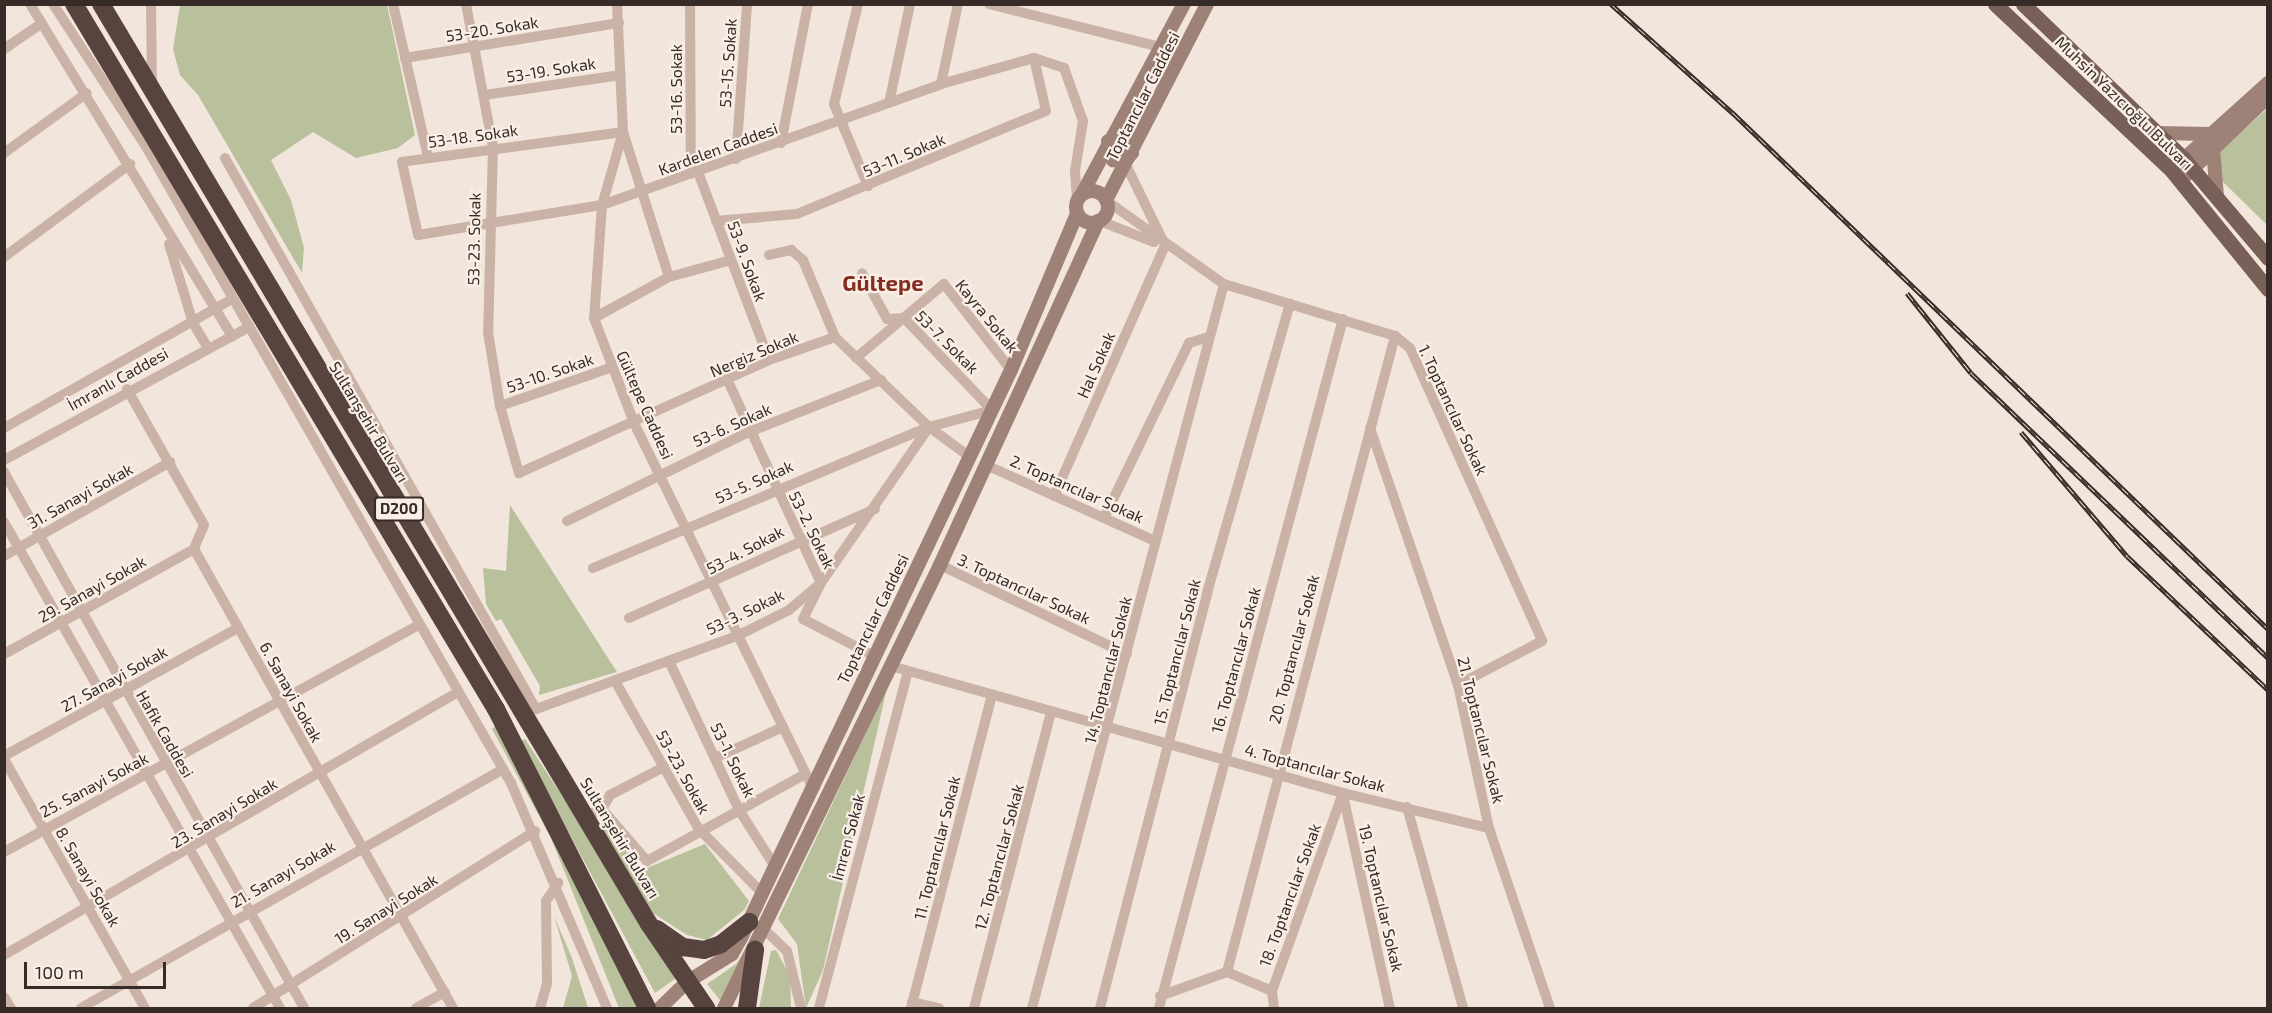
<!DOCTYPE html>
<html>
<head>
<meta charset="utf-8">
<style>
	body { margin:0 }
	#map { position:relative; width:2272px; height:1013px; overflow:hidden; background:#f2e5db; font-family:"Exo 2",sans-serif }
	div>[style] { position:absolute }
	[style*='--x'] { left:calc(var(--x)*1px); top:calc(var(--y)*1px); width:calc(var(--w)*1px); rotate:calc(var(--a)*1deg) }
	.green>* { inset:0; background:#b8c19b }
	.street>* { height:10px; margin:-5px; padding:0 5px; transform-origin:5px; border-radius:5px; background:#cab3a6 }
	.secondary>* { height:14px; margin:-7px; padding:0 7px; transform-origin:7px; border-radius:7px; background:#9e8278 }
	.secondary>.ring { margin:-7px; padding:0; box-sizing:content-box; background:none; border:14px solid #9e8278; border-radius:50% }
	.primary>* { height:15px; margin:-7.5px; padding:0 7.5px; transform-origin:7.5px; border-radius:7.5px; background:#786058 }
	.highway>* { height:18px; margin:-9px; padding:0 9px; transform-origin:9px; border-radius:9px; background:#57443e }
	.rail>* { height:5px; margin-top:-2.5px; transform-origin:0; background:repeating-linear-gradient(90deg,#f9efe7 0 9px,#362b27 0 18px); box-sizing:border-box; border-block:2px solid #362b27 }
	span { translate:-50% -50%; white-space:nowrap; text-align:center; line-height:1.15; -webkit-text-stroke:4.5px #f9efe7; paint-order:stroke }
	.shield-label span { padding:2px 4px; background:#f9efe7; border:2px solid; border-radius:4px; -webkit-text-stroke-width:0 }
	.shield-label { font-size:15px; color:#362b27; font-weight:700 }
	.street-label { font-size:16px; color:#362b27 }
	.district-label { font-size:22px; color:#852e20; font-weight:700 }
	.frame { position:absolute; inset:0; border:6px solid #362b27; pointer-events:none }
	.scale { position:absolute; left:24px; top:962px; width:142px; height:27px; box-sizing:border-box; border:3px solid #362b27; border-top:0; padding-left:8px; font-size:18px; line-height:21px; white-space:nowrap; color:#362b27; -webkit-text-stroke:4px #f9efe7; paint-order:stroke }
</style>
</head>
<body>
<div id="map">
	<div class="green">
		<i style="clip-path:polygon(180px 5px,387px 5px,415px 135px,398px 148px,356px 158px,313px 132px,271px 160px,291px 200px,304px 248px,302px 273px,198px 95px,180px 75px,173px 49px)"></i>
		<i style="clip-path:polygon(2267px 109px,2267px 225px,2221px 180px,2220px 151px)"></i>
		<i style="clip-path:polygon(510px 505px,617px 672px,539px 695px,540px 686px,501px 619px,496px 621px,486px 604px,483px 568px,506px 571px)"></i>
		<i style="clip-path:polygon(887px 688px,823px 970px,806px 1008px,797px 944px,778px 919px)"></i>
		<i style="clip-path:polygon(496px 726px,646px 1008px,619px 1008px,551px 838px,492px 729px)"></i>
		<i style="clip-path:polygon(525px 739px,679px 976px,655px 993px,520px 742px)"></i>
		<i style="clip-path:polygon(599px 825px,612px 828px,642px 870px,705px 844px,749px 901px,744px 910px,707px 940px,687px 935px,653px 913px)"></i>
		<i style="clip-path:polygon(554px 916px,572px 958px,588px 1008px,563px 1008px,572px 976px)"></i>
		<i style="clip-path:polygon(749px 945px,723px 1004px,707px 984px,736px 964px)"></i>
		<i style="clip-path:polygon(776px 950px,790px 976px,791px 1008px,759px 1008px,771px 951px)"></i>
	</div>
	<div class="street">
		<i style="--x:30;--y:4;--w:389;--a:58.7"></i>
		<i style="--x:53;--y:4;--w:174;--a:56.9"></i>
		<i style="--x:148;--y:150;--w:730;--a:60.17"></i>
		<i style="--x:511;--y:783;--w:245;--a:66.9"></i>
		<i style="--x:151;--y:4;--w:81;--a:89.3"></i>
		<i style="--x:393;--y:4;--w:157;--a:77.1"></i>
		<i style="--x:466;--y:4;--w:146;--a:79.3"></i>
		<i style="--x:493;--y:147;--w:185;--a:91.5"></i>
		<i style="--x:488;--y:332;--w:75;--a:80.8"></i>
		<i style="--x:500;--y:406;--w:70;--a:74.2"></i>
		<i style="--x:519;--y:473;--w:274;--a:-24.3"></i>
		<i style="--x:769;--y:360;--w:70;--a:-19.2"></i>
		<i style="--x:835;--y:337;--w:130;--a:43.8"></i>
		<i style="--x:929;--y:427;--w:51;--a:36.2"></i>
		<i style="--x:617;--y:4;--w:128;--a:87.3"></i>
		<i style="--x:623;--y:132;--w:76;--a:106"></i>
		<i style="--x:602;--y:205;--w:113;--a:94"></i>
		<i style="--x:594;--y:318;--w:112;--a:69.1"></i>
		<i style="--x:634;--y:423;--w:405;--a:63.9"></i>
		<i style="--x:690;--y:4;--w:170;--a:89.7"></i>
		<i style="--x:858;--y:4;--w:103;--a:103.5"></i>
		<i style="--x:834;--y:104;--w:89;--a:67.5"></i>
		<i style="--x:989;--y:4;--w:176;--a:14.1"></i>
		<i style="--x:4;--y:49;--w:46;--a:-34.4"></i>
		<i style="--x:405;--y:58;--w:217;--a:-9.3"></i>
		<i style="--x:941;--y:84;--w:97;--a:-15.6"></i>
		<i style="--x:1034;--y:58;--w:32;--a:18"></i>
		<i style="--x:1064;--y:68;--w:56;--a:70.3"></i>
		<i style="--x:1083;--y:121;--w:51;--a:99.1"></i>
		<i style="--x:1075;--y:171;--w:30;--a:86"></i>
		<i style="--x:485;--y:95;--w:137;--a:-8.4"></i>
		<i style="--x:889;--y:103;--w:101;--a:-78"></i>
		<i style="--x:623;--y:132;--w:223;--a:172.3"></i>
		<i style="--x:402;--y:162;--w:75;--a:77.6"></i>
		<i style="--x:418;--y:235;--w:186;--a:-9.3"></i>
		<i style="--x:602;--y:205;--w:360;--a:-19.6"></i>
		<i style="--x:941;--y:84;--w:82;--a:-78"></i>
		<i style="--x:623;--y:132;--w:152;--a:72.4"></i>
		<i style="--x:781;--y:143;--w:142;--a:-79"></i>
		<i style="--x:4;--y:153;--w:102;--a:-35.9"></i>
		<i style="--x:225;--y:158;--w:633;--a:60.56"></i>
		<i style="--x:536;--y:709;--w:216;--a:-20"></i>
		<i style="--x:739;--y:635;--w:56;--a:-26.6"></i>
		<i style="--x:789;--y:610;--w:42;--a:-40.2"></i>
		<i style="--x:821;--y:583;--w:190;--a:-55.3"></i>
		<i style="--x:929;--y:427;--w:65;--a:-15.1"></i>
		<i style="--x:992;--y:410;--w:127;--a:-133.7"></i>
		<i style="--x:904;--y:318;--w:17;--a:177"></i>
		<i style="--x:887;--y:319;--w:52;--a:-118.5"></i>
		<i style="--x:736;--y:159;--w:155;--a:-85.9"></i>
		<i style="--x:1127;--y:167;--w:85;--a:64"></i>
		<i style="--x:698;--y:172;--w:201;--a:69.3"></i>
		<i style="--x:1107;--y:201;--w:143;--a:35.4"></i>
		<i style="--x:1224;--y:284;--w:179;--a:16.9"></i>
		<i style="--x:1395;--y:336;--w:19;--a:39"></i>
		<i style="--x:1410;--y:348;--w:321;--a:65.7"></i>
		<i style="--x:1542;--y:641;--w:95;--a:152.4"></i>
		<i style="--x:716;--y:221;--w:81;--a:-4.9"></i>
		<i style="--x:797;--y:214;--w:269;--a:-22.5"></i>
		<i style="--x:1046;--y:111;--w:54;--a:-102.8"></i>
		<i style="--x:1100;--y:221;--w:58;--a:21.3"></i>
		<i style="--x:169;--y:244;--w:83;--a:73.1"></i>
		<i style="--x:193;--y:323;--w:29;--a:59"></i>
		<i style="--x:769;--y:255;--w:23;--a:-13"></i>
		<i style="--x:791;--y:250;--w:16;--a:40"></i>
		<i style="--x:803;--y:260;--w:83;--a:67.4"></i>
		<i style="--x:4;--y:257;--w:157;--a:-36.4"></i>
		<i style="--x:594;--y:318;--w:85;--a:-28.7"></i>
		<i style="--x:669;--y:277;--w:64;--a:-15.3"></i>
		<i style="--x:856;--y:358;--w:115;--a:-40.1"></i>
		<i style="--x:944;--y:284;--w:109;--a:52.1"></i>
		<i style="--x:728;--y:381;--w:222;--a:65.3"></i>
		<i style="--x:821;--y:583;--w:40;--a:116.6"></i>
		<i style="--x:803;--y:619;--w:80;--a:27.5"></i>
		<i style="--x:127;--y:389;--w:156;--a:60.5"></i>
		<i style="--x:204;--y:525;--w:26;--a:113"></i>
		<i style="--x:194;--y:549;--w:527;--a:60.57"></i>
		<i style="--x:500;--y:406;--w:116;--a:-19.1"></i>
		<i style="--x:4;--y:428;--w:262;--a:-29.5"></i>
		<i style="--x:1370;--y:428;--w:272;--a:71.1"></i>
		<i style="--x:1458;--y:685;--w:146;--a:77.8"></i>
		<i style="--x:1489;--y:828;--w:190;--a:71.3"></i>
		<i style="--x:4;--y:460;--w:279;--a:-28.5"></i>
		<i style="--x:986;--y:465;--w:185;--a:24.2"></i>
		<i style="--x:4;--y:472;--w:614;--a:60.76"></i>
		<i style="--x:1054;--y:496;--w:274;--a:-66.1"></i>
		<i style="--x:1104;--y:518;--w:195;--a:-64.1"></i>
		<i style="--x:1189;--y:343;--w:21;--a:-17"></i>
		<i style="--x:567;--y:521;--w:203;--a:-26.1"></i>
		<i style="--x:749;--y:432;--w:142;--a:-21.5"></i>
		<i style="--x:4;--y:522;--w:559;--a:60.41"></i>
		<i style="--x:4;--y:556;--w:191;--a:-29.5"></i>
		<i style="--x:940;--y:565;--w:207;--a:25.5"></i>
		<i style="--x:593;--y:568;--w:364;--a:-22.8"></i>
		<i style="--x:629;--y:618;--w:269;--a:-23.9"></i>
		<i style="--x:4;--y:654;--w:217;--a:-28.9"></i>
		<i style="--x:669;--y:661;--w:165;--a:64.8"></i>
		<i style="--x:739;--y:810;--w:69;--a:57.5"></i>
		<i style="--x:891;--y:666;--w:470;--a:15.7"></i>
		<i style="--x:1343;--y:793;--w:150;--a:13.5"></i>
		<i style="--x:615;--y:681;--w:169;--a:60.5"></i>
		<i style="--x:698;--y:828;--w:93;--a:45.4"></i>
		<i style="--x:4;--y:756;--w:267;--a:-28.7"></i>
		<i style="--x:715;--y:758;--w:75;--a:-24.5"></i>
		<i style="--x:4;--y:759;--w:286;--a:60.5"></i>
		<i style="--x:1343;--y:795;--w:218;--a:77.6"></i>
		<i style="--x:1407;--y:807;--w:209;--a:74.4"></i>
		<i style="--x:602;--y:809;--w:16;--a:-60"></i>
		<i style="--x:610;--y:795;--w:61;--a:-27.4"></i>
		<i style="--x:584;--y:817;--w:20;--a:-24"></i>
		<i style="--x:602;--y:809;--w:69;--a:49.1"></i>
		<i style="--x:647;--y:861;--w:180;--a:-28.8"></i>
		<i style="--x:4;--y:852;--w:473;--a:-28.7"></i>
		<i style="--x:765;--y:930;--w:30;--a:44"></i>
		<i style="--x:787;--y:951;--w:59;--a:76.2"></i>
		<i style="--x:4;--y:955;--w:525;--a:-30.08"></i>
		<i style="--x:1227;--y:972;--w:658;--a:-75.2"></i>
		<i style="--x:1160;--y:996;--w:71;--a:-19.7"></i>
		<i style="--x:1227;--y:972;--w:49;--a:22.9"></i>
		<i style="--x:4;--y:997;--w:13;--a:58"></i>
		<i style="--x:912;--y:1002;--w:28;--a:13"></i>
		<i style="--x:81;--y:1008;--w:485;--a:-29.5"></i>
		<i style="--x:253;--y:1008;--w:333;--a:-32.1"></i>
		<i style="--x:416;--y:1008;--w:33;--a:-29"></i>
		<i style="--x:540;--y:1008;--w:26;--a:-74"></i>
		<i style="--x:547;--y:983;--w:82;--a:-90.7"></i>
		<i style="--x:546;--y:901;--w:22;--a:-56"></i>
		<i style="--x:819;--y:1008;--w:345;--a:-75.2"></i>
		<i style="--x:911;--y:1008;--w:324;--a:-75.5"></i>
		<i style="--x:974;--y:1008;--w:305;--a:-75.4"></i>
		<i style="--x:1032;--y:1008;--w:749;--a:-75.15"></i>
		<i style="--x:1100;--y:1008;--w:429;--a:-75.5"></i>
		<i style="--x:1207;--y:593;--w:301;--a:-74"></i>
		<i style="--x:1159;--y:1008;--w:713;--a:-75.05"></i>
		<i style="--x:1274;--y:1008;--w:17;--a:-97"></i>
		<i style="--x:1272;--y:991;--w:210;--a:-70.3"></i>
	</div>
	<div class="secondary">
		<i style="--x:2156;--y:133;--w:54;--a:1.1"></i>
		<i style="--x:1108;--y:141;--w:20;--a:75"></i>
		<i style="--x:1113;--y:160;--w:12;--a:5"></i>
		<i style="--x:1125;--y:161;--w:11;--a:-49"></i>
		<i style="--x:2213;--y:149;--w:48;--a:85.2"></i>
		<i style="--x:2176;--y:166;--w:124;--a:-42.1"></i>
		<i style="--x:2180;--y:181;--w:122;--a:-43.7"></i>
		<i class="ring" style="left:1076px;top:191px;width:18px;height:18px"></i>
		<i style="--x:1082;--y:194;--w:216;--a:-61.8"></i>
		<i style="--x:1106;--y:200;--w:220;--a:-62.7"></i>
		<i style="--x:660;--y:1008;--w:37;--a:-44"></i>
		<i style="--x:687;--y:982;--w:53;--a:-31.9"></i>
		<i style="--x:732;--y:954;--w:18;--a:-61"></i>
		<i style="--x:741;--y:938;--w:629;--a:-64.58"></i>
		<i style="--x:1011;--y:370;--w:169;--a:-67.1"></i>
		<i style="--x:724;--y:1008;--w:493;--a:-64"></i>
		<i style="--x:940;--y:565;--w:379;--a:-65.3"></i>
	</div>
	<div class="primary">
		<i style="--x:1995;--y:4;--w:243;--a:43.3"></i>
		<i style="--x:2172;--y:171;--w:152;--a:50.9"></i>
		<i style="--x:2023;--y:4;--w:223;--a:43.9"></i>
		<i style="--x:2184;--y:159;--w:130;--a:49.7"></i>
	</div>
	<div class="highway">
		<i style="--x:74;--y:4;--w:822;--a:59.1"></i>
		<i style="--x:496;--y:709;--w:335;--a:63.2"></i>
		<i style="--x:101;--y:4;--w:1071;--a:59.22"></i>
		<i style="--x:649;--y:924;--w:102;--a:55.8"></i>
		<i style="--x:657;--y:929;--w:32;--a:35"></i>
		<i style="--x:683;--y:947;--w:21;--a:8"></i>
		<i style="--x:704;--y:950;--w:18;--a:-19"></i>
		<i style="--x:721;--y:944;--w:36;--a:-38"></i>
		<i style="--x:747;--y:1008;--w:59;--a:-82.1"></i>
	</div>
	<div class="rail">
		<i style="--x:1611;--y:4;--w:164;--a:41.8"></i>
		<i style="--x:1733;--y:113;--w:743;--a:43.96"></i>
		<i style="--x:1907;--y:293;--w:102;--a:51.3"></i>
		<i style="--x:1971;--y:373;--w:412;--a:43.8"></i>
		<i style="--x:2021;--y:432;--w:163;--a:49.5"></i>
		<i style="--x:2127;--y:556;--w:195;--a:43.5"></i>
	</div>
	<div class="shield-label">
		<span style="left:399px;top:509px">D200</span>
	</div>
	<div class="street-label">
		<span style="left:492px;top:29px;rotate:-9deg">53-20. Sokak</span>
		<span style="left:728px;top:63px;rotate:-86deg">53-15. Sokak</span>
		<span style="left:551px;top:70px;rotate:-9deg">53-19. Sokak</span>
		<span style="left:676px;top:89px;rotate:-90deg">53-16. Sokak</span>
		<span style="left:1143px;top:96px;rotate:-63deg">Toptancılar Caddesi</span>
		<span style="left:2124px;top:103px;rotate:44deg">Muhsin Yazıcıoğlu Bulvarı</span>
		<span style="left:473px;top:136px;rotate:-8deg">53-18. Sokak</span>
		<span style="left:718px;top:149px;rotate:-20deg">Kardelen Caddesi</span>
		<span style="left:904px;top:155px;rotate:-23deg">53-11. Sokak</span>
		<span style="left:474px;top:239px;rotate:-89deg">53-23. Sokak</span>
		<span style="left:747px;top:261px;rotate:70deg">53-9. Sokak</span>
		<span style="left:987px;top:316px;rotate:51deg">Kayra Sokak</span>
		<span style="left:947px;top:342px;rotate:45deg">53-7. Sokak</span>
		<span style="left:754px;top:354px;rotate:-23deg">Nergiz Sokak</span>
		<span style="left:1096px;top:365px;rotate:-66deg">Hal Sokak</span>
		<span style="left:550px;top:373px;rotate:-19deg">53-10. Sokak</span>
		<span style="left:118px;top:379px;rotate:-29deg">İmranlı Caddesi</span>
		<span style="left:645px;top:405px;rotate:66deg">Gültepe Caddesi</span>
		<span style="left:1453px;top:410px;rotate:65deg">1. Toptancılar Sokak</span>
		<span style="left:369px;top:422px;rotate:59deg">Sultanşehir Bulvarı</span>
		<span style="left:732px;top:425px;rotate:-24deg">53-6. Sokak</span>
		<span style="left:754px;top:482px;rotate:-24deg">53-5. Sokak</span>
		<span style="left:1077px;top:489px;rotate:24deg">2. Toptancılar Sokak</span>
		<span style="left:80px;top:496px;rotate:-29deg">31. Sanayi Sokak</span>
		<span style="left:812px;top:530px;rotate:64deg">53-2. Sokak</span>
		<span style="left:745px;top:550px;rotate:-28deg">53-4. Sokak</span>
		<span style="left:92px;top:589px;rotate:-29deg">29. Sanayi Sokak</span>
		<span style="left:1024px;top:589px;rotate:25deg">3. Toptancılar Sokak</span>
		<span style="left:745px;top:612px;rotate:-26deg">53-3. Sokak</span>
		<span style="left:873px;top:619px;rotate:-64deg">Toptancılar Caddesi</span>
		<span style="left:1294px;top:649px;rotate:-75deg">20. Toptancılar Sokak</span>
		<span style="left:1177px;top:652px;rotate:-76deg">15. Toptancılar Sokak</span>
		<span style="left:1236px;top:660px;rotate:-75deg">16. Toptancılar Sokak</span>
		<span style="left:1108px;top:670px;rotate:-76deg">14. Toptancılar Sokak</span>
		<span style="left:114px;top:679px;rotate:-29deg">27. Sanayi Sokak</span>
		<span style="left:291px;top:692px;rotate:61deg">6. Sanayi Sokak</span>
		<span style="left:1481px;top:730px;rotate:76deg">21. Toptancılar Sokak</span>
		<span style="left:165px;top:734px;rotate:60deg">Hafik Caddesi</span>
		<span style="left:733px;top:760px;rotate:64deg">53-1. Sokak</span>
		<span style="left:1315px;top:768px;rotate:15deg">4. Toptancılar Sokak</span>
		<span style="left:683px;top:772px;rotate:61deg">53-23. Sokak</span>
		<span style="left:94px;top:785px;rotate:-28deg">25. Sanayi Sokak</span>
		<span style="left:224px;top:813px;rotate:-31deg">23. Sanayi Sokak</span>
		<span style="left:848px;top:837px;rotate:-75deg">İmren Sokak</span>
		<span style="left:620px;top:838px;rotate:59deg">Sultanşehir Bulvarı</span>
		<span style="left:937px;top:848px;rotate:-76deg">11. Toptancılar Sokak</span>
		<span style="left:999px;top:857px;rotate:-75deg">12. Toptancılar Sokak</span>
		<span style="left:283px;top:874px;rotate:-30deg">21. Sanayi Sokak</span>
		<span style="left:88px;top:877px;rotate:60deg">8. Sanayi Sokak</span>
		<span style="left:1290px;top:895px;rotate:-70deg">18. Toptancılar Sokak</span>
		<span style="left:1381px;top:898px;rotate:77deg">19. Toptancılar Sokak</span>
		<span style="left:386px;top:909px;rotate:-32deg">19. Sanayi Sokak</span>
	</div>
	<div class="district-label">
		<span style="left:883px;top:283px">Gültepe</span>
	</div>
	<div class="frame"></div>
	<div class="scale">100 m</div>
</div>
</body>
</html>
